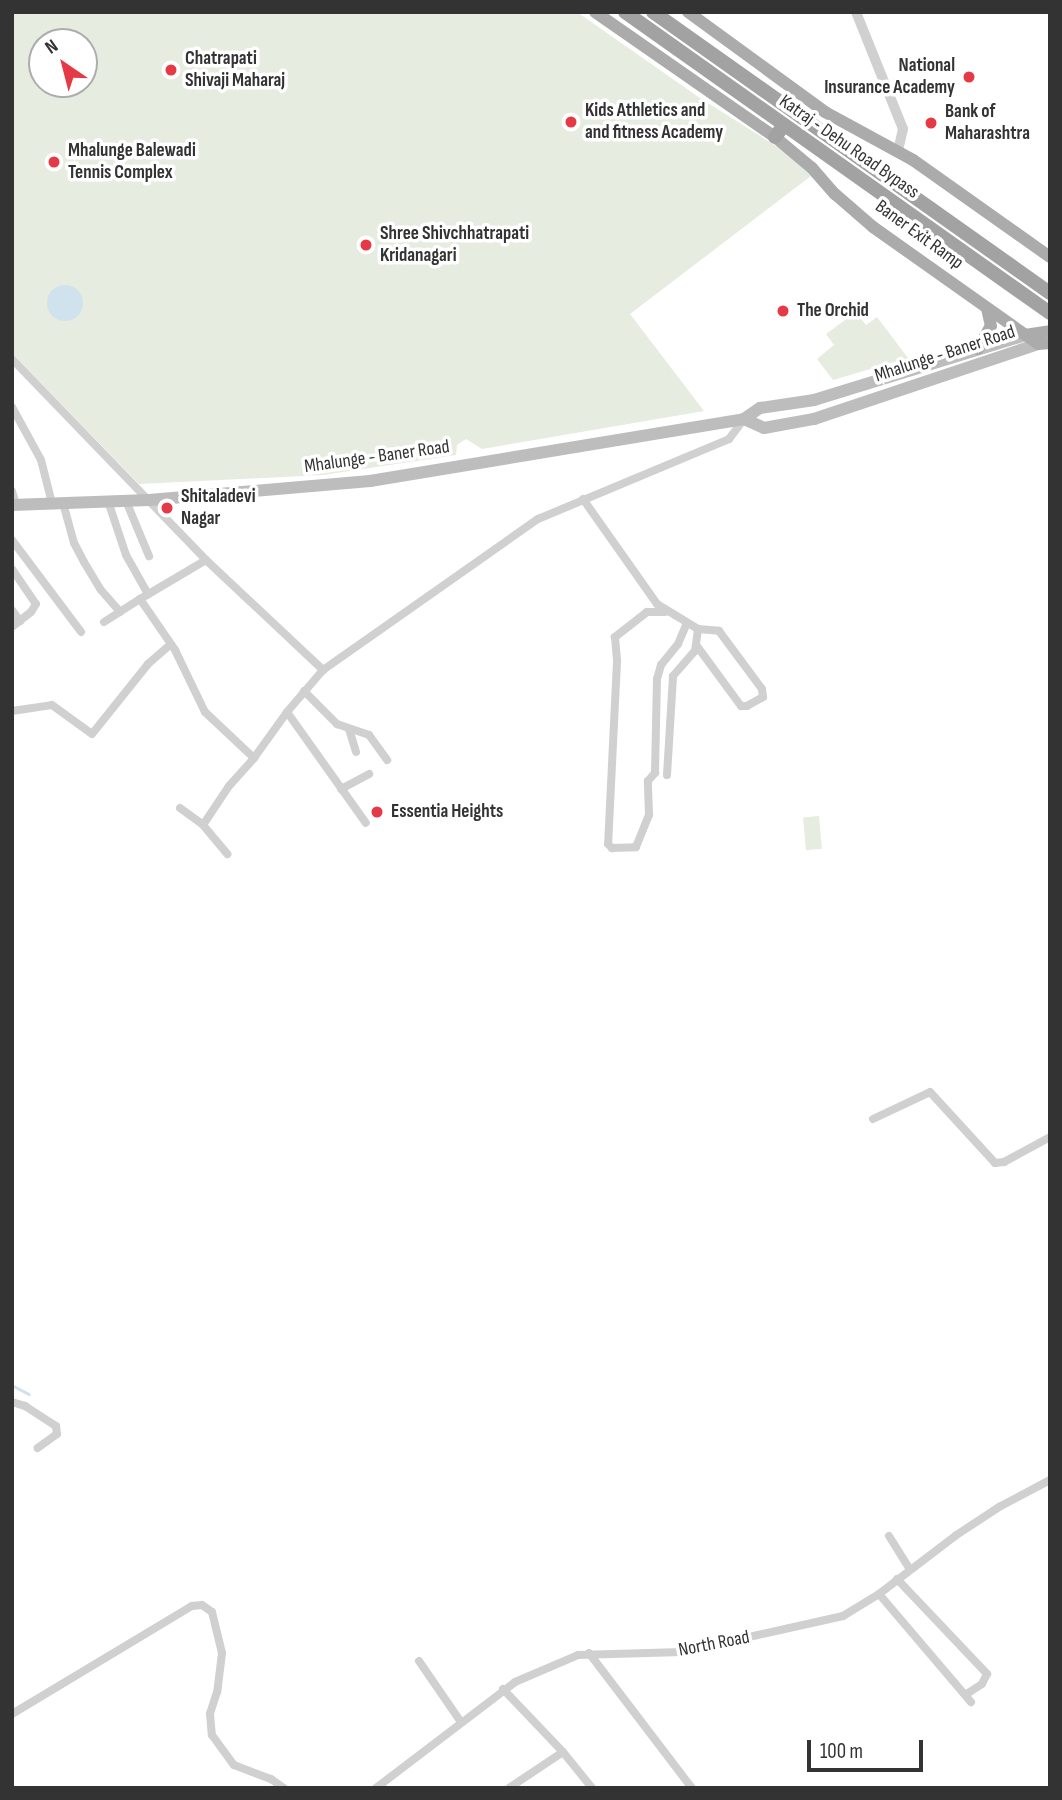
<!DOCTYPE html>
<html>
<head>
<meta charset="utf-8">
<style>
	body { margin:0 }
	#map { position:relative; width:1062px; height:1800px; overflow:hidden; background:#fff; font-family:"Sofia Sans Condensed",sans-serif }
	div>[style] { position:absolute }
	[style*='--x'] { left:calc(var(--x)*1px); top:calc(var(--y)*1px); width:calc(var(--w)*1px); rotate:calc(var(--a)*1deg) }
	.green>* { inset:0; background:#e6ecdf; transform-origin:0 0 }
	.water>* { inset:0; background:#cfe2ee }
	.round { border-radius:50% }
	.stream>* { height:2.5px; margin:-1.25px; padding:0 1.25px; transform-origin:1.25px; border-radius:1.25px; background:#cfe2ee }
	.minor>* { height:8px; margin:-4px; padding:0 4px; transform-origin:4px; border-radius:4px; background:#d0d0d0 }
	.tertiary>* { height:10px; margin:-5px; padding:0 5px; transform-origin:5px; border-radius:5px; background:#d0d0d0 }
	.secondary>* { height:12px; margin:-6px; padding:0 6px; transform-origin:6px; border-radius:6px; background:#bdbdbd }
	.primary>* { height:12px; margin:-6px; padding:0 6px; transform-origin:6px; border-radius:6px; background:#ababab }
	.trunk>* { height:14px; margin:-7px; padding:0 7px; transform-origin:7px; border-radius:7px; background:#a2a2a2 }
	.dots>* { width:19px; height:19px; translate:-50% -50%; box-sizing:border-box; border:4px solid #fff; border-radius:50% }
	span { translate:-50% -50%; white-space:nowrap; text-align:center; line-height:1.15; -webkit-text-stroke:7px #fff; paint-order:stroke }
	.poi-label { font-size:19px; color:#333; font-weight:700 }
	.left { translate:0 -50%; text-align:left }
	.right { translate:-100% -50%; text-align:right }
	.street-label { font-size:19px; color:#333 }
	.frame { position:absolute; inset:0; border:14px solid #333; pointer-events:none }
	.north { position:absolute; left:28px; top:28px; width:70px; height:70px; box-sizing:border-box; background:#fff; border:2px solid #adadad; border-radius:50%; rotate:325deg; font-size:19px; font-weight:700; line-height:28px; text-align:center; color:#333 }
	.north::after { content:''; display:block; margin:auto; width:24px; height:32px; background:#e63946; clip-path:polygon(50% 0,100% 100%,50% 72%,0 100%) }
	.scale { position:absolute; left:807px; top:1740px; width:116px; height:32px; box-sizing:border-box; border:4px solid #333; border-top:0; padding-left:9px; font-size:21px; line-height:24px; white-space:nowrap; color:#333; -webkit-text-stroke:5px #fff; paint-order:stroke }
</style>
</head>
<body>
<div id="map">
	<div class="green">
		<i style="clip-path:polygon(evenodd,12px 12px,577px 12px,697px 96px,790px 155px,811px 176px,630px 314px,704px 411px,482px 449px,466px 439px,457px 445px,456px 455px,323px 475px,139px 484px,12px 353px,12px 12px,42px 42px,84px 42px,84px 84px,42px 84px,42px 42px)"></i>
		<i style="clip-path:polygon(856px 312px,866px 325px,877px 317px,908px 358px,833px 380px,817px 359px,834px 345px,826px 334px)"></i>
		<i style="left:819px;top:816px;width:33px;height:16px;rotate:85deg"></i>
	</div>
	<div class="water">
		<i class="round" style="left:47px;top:285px;width:36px;height:36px"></i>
	</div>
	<div class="stream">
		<i style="--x:12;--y:1385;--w:19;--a:28"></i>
	</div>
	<div class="minor">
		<i style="--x:12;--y:359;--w:279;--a:46"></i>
		<i style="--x:206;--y:560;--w:161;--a:43.2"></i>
		<i style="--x:323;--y:670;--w:263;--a:-35.1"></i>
		<i style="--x:538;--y:519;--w:207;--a:-22.7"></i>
		<i style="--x:729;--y:439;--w:25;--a:-53"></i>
		<i style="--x:12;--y:407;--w:60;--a:61.3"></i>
		<i style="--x:41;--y:460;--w:44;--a:75.7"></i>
		<i style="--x:12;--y:491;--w:15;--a:74"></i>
		<i style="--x:583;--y:499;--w:128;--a:54.8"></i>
		<i style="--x:657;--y:604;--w:48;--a:31.4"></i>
		<i style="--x:698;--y:629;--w:21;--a:5"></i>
		<i style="--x:719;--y:631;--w:72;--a:53.4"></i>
		<i style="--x:762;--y:689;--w:8;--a:83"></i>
		<i style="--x:763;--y:697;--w:18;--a:151"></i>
		<i style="--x:747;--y:706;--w:6;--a:180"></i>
		<i style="--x:741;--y:706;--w:74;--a:-126.3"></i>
		<i style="--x:108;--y:501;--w:57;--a:71.6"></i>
		<i style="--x:126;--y:555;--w:45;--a:60.6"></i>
		<i style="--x:126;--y:501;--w:60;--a:67.3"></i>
		<i style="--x:63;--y:503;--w:41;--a:74.6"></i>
		<i style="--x:74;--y:543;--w:21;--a:62"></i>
		<i style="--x:84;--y:562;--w:33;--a:59"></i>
		<i style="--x:101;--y:590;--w:29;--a:49"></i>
		<i style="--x:12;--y:540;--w:115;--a:53.1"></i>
		<i style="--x:206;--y:560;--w:77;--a:149.4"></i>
		<i style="--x:140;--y:599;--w:62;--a:55.5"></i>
		<i style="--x:175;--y:650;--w:69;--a:64.2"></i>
		<i style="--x:205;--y:712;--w:67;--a:43.2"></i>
		<i style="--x:254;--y:758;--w:57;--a:-54.3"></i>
		<i style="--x:12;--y:569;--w:42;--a:55.6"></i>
		<i style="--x:36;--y:604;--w:9;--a:122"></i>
		<i style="--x:31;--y:612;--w:24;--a:142"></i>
		<i style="--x:12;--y:610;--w:14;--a:54"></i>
		<i style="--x:665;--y:612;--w:18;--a:180"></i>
		<i style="--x:647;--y:612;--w:41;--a:142"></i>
		<i style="--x:615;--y:637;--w:25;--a:85"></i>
		<i style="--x:617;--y:662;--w:182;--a:92.8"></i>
		<i style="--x:608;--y:844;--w:6;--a:45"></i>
		<i style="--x:612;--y:848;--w:24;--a:-2"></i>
		<i style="--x:636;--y:847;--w:35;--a:-68"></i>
		<i style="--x:649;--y:815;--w:34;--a:-92"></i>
		<i style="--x:648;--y:781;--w:11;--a:-49"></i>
		<i style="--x:655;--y:773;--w:94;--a:-88.8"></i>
		<i style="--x:657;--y:679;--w:15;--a:-74"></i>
		<i style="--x:661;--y:665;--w:27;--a:-51"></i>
		<i style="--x:678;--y:644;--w:23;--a:-67"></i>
		<i style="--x:104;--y:622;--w:43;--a:-32.6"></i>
		<i style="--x:323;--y:670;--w:55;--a:130.6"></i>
		<i style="--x:287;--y:712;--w:136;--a:54.6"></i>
		<i style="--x:304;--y:691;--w:47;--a:45"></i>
		<i style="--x:337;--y:724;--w:34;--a:19"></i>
		<i style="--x:369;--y:735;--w:31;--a:54"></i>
		<i style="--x:12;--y:711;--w:40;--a:-8.5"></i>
		<i style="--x:52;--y:705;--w:49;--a:35.9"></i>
		<i style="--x:92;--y:734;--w:90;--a:-51.3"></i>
		<i style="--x:148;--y:664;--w:30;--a:-41"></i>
		<i style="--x:349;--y:729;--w:24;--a:73"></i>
		<i style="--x:667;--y:775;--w:99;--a:-86.5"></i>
		<i style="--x:673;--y:676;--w:33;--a:-49"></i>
		<i style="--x:695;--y:651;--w:22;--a:-82"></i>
		<i style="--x:341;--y:789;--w:32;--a:-28"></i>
		<i style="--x:180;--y:808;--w:29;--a:36"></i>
		<i style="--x:203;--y:825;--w:47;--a:-56.3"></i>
		<i style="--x:229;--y:786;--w:38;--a:-48"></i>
		<i style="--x:203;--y:825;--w:38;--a:50"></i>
		<i style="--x:873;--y:1119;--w:63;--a:-25.3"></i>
		<i style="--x:930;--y:1092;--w:96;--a:47.5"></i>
		<i style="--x:995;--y:1163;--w:9;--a:-6"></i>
		<i style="--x:1004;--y:1162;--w:52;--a:-28.5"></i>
		<i style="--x:12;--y:1402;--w:14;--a:17"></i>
		<i style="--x:25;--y:1406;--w:37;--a:33"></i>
		<i style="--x:56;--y:1426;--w:8;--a:83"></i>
		<i style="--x:57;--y:1434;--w:24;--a:144"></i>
		<i style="--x:889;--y:1536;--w:38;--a:58"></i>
		<i style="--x:897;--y:1579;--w:131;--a:46.5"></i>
		<i style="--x:987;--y:1674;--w:11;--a:117"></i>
		<i style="--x:982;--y:1684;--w:20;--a:147"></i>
		<i style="--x:879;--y:1594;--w:142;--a:49.6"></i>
		<i style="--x:589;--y:1653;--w:170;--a:52.7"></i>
		<i style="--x:419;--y:1661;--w:74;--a:55.5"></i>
		<i style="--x:503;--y:1689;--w:87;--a:46.4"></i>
		<i style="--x:563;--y:1752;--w:46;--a:51.1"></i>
		<i style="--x:12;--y:1714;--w:210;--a:-31"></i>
		<i style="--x:192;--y:1606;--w:10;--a:-6"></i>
		<i style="--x:202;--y:1605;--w:12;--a:35"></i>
		<i style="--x:212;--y:1612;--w:42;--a:76.3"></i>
		<i style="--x:222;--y:1653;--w:39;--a:97"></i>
		<i style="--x:217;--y:1692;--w:23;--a:108"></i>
		<i style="--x:210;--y:1714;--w:21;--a:85"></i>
		<i style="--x:212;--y:1735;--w:37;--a:54"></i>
		<i style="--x:234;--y:1765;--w:40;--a:21"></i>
		<i style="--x:271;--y:1779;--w:16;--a:35"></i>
		<i style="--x:376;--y:1788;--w:175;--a:-37.3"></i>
		<i style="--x:515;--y:1682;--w:69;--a:-23.2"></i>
		<i style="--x:578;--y:1655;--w:104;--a:-1.7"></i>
		<i style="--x:682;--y:1652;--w:165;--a:-12.6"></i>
		<i style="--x:843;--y:1616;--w:42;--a:-31.4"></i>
		<i style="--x:879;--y:1594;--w:96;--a:-37.3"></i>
		<i style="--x:955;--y:1536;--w:53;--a:-33.4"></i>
		<i style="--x:999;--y:1507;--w:58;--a:-27.9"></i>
		<i style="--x:509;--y:1788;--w:65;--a:-33.7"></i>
	</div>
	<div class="tertiary">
		<i style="--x:856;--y:12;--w:126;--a:68.1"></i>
		<i style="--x:903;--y:129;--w:23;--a:103"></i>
	</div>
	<div class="secondary">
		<i style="--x:744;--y:419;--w:22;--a:24"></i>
		<i style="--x:764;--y:428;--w:51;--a:-10.2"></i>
		<i style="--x:814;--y:419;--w:236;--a:-18.5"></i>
		<i style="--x:12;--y:505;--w:137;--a:-2.1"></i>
		<i style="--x:149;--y:500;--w:222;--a:-4.9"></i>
		<i style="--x:370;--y:481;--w:379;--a:-9.4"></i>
		<i style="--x:744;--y:419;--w:19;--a:-35"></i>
		<i style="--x:760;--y:408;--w:55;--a:-8.4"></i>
		<i style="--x:814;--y:400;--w:221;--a:-17.1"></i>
	</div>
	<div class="primary">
		<i style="--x:595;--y:12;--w:219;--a:34.8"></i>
		<i style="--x:775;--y:137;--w:48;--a:40"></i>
		<i style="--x:812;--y:168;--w:35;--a:49"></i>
		<i style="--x:835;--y:194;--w:50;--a:41"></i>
		<i style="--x:873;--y:227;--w:202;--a:35.3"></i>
		<i style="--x:1038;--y:344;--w:12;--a:-5"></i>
		<i style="--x:688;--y:12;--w:170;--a:36.1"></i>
		<i style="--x:825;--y:112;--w:100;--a:28.6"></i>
		<i style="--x:913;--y:160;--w:168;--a:35.3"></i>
		<i style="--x:1025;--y:335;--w:25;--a:-9"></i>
		<i style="--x:978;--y:349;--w:26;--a:-61"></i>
		<i style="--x:991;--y:326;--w:18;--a:-103"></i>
	</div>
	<div class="trunk">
		<i style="--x:625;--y:12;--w:521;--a:35.31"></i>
		<i style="--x:653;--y:12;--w:486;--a:35.3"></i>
		<i style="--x:775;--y:137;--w:15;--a:-53"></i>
	</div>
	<div class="dots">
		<i style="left:171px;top:70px;background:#e63946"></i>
		<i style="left:969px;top:77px;background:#e63946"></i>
		<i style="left:571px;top:122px;background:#e63946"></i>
		<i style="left:931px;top:123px;background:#e63946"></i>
		<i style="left:54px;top:162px;background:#e63946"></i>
		<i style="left:366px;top:245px;background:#e63946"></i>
		<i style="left:783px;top:311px;background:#e63946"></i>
		<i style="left:167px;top:508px;background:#e63946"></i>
		<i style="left:377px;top:812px;background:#e63946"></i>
	</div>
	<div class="poi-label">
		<span class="left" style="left:185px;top:70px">Chatrapati<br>Shivaji Maharaj</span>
		<span class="right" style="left:955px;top:77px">National<br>Insurance Academy</span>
		<span class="left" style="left:585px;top:122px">Kids Athletics and<br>and fitness Academy</span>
		<span class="left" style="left:945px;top:123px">Bank of<br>Maharashtra</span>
		<span class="left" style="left:68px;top:162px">Mhalunge Balewadi<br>Tennis Complex</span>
		<span class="left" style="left:380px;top:245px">Shree Shivchhatrapati<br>Kridanagari</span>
		<span class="left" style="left:797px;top:311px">The Orchid</span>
		<span class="left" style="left:181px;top:508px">Shitaladevi<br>Nagar</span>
		<span class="left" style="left:391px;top:812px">Essentia Heights</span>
	</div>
	<div class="street-label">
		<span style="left:849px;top:147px;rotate:35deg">Katraj - Dehu Road Bypass</span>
		<span style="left:919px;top:235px;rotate:36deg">Baner Exit Ramp</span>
		<span style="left:945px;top:354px;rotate:-18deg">Mhalunge - Baner Road</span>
		<span style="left:377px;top:457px;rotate:-8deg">Mhalunge - Baner Road</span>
		<span style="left:714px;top:1644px;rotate:-11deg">North Road</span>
	</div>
	<div class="frame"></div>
	<div class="north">N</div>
	<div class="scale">100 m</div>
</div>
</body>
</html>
